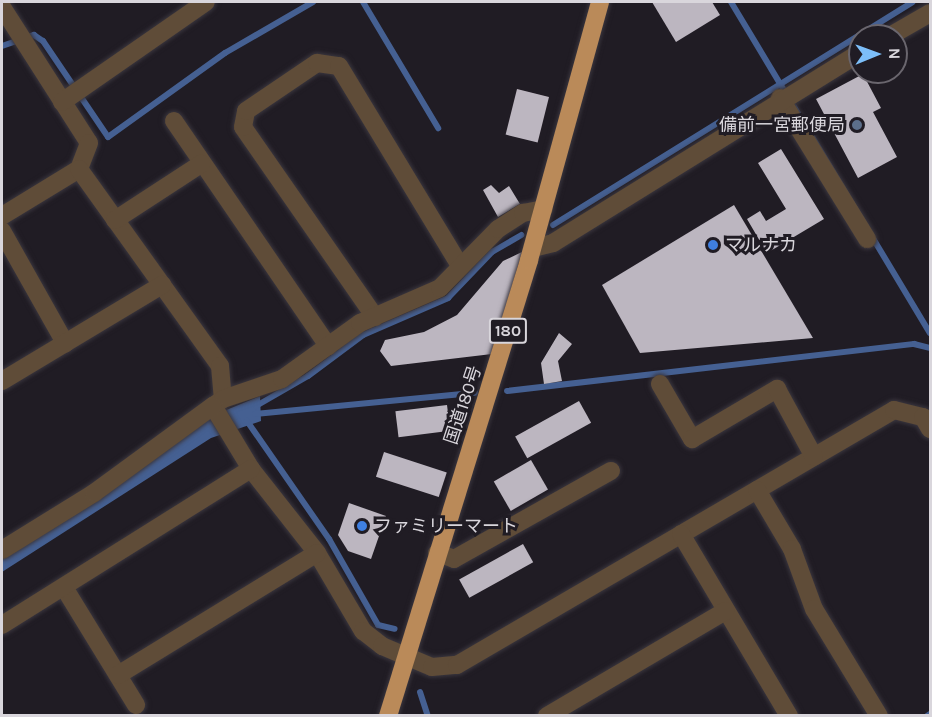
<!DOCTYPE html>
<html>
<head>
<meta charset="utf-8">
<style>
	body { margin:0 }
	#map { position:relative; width:932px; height:717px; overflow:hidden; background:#201c24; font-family:Karla,"Noto Sans JP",sans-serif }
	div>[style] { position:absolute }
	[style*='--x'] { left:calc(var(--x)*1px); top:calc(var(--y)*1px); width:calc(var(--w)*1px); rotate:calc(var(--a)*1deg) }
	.water>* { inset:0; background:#456092 }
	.stream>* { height:6px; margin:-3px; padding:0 3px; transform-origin:3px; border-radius:3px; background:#456092 }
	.building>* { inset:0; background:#bcb6c0; transform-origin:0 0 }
	.roads { filter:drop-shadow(0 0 2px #3a363e) drop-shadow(0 0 2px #3a363e) }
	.minor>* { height:18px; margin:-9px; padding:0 9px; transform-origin:9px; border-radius:9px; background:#5f4c38 }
	.highway>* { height:18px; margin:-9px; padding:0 9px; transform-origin:9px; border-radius:9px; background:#ba8a59 }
	.dots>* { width:16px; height:16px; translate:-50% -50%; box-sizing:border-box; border:3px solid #201c24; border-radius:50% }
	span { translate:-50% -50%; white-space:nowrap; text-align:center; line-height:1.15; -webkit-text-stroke:6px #201c24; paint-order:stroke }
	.shield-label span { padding:2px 4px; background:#201c24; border:2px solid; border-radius:4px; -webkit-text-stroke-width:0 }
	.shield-label { font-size:16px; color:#d9d6dc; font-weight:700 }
	.poi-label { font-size:18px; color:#d9d6dc }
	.right { translate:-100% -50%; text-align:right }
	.left { translate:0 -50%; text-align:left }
	.street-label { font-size:18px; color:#d9d6dc }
	.frame { position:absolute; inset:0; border:3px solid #d9d6dc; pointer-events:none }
	.north { position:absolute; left:848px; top:24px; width:60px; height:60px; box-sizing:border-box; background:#201c24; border:2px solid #6a666e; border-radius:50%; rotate:89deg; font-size:16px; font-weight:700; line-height:24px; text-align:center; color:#d9d6dc }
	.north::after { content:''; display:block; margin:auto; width:21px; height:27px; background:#7cbef9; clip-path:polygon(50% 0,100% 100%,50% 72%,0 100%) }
</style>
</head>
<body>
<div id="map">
	<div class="water">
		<i style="clip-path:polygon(260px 396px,261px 421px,211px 438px,2px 572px,2px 555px,209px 417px)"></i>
	</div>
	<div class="stream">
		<i style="--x:363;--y:2;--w:147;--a:59.2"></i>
		<i style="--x:731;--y:2;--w:386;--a:59"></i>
		<i style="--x:2;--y:46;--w:34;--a:-19"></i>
		<i style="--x:34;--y:35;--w:11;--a:34"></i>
		<i style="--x:43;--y:41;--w:116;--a:55.9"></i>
		<i style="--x:108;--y:137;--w:144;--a:-35.7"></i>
		<i style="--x:225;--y:53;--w:102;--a:-30.1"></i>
		<i style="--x:553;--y:225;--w:423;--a:-31.8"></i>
		<i style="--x:507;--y:391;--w:410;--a:-6.6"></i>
		<i style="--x:914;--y:344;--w:16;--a:14"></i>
		<i style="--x:256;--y:406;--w:60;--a:-30"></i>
		<i style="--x:308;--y:376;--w:69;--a:-36.7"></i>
		<i style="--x:363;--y:335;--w:93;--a:-23.5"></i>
		<i style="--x:448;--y:298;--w:64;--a:-46.3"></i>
		<i style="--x:492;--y:252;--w:34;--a:-30"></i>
		<i style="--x:255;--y:414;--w:221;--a:-5.5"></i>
		<i style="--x:247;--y:421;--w:144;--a:55.2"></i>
		<i style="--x:329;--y:539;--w:99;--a:60.3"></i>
		<i style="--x:378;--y:625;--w:17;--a:13"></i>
		<i style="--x:420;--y:692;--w:25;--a:72"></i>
		<i style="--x:927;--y:716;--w:4;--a:-34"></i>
	</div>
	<div class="building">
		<i style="clip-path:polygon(652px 2px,712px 2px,720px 15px,676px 42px)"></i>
		<i style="clip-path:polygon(863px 74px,881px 108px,873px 112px,897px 157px,858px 178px,816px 99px)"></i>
		<i style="left:517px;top:89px;width:33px;height:47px;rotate:14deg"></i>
		<i style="clip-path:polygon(781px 149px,824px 219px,767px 253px,747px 219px,760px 211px,766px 221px,786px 209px,758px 163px)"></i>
		<i style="clip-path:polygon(491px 185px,499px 193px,509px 186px,520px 204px,498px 217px,483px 190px)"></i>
		<i style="clip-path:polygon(734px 205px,813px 338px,640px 353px,602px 285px)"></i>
		<i style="clip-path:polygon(522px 252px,492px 354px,391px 366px,380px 351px,385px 340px,424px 332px,457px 315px,503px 261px)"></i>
		<i style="clip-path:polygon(559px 333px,572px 344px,558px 361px,562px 381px,544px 384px,541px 363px)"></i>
		<i style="left:579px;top:401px;width:25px;height:73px;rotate:61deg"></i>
		<i style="left:447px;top:405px;width:26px;height:52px;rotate:83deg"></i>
		<i style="left:384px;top:452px;width:66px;height:26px;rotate:18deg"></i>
		<i style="left:531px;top:460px;width:34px;height:43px;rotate:60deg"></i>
		<i style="clip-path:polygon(349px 503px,386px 516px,371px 559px,348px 551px,338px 535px)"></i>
		<i style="left:523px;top:544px;width:21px;height:73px;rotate:61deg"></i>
	</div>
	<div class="roads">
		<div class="minor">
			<i style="--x:2;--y:7;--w:161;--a:57.4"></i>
			<i style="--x:89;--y:143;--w:28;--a:111"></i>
			<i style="--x:79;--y:169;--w:90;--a:148.6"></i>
			<i style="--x:890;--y:36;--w:46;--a:-29.9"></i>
			<i style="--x:780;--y:98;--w:166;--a:58.3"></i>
			<i style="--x:62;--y:102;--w:175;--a:-34.8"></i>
			<i style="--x:174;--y:121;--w:273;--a:55.6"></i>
			<i style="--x:79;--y:169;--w:242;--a:54.4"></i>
			<i style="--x:220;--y:366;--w:33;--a:85"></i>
			<i style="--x:223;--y:399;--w:12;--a:145"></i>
			<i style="--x:213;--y:406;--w:74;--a:58.9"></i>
			<i style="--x:251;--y:469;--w:107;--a:51.8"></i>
			<i style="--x:317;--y:553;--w:91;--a:59.5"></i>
			<i style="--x:363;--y:631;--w:24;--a:38"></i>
			<i style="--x:382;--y:646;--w:54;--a:22.8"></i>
			<i style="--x:432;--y:667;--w:25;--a:-5"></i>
			<i style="--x:457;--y:665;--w:506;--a:-30.26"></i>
			<i style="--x:894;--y:410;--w:30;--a:14"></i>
			<i style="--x:923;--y:417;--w:14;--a:60"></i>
			<i style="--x:115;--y:220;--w:103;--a:-33.1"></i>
			<i style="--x:2;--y:231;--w:129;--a:60.6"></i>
			<i style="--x:533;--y:248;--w:21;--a:-14"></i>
			<i style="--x:553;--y:243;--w:361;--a:-31.8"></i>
			<i style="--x:375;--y:317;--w:231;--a:-124.8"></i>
			<i style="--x:243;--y:127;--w:16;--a:-79"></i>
			<i style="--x:246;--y:111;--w:86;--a:-34.1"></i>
			<i style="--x:317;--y:63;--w:22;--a:8"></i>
			<i style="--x:339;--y:66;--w:234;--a:58.8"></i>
			<i style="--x:2;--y:381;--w:187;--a:-31"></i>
			<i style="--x:660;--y:384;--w:64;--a:59.8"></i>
			<i style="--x:692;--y:439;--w:99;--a:-30.5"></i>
			<i style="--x:777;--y:389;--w:77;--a:61.4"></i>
			<i style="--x:223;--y:399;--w:62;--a:-18.7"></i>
			<i style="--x:282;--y:379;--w:96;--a:-35.7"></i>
			<i style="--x:360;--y:323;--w:87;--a:-23.6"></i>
			<i style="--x:440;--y:288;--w:83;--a:-45.5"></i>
			<i style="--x:498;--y:229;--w:30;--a:-33"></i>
			<i style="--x:523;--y:213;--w:21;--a:-11"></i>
			<i style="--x:757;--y:490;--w:69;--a:59.3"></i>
			<i style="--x:792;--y:549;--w:64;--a:69.9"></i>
			<i style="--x:814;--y:609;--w:125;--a:58.7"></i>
			<i style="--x:681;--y:534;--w:212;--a:59.3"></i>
			<i style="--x:2;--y:550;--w:108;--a:-31.8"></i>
			<i style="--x:94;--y:493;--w:147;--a:-36.2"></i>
			<i style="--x:437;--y:553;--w:18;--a:19"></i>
			<i style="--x:454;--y:559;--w:180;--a:-29.3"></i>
			<i style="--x:65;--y:589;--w:136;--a:58.5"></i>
			<i style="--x:2;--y:625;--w:294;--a:-32.1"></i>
			<i style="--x:118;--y:675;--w:233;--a:-31.5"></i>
			<i style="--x:547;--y:716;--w:207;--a:-30.5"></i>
		</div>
		<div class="highway">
			<i style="--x:388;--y:716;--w:477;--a:-72.8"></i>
			<i style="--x:529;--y:260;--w:268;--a:-74.6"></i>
		</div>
	</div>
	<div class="dots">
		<i style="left:857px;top:125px;background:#5c6f8a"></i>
		<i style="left:713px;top:245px;background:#3f7fe0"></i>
		<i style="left:362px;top:526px;background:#3f7fe0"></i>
	</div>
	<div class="shield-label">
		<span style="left:508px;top:331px">180</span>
	</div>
	<div class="poi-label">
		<span class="right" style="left:845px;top:125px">備前一宮郵便局</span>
		<span class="left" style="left:725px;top:245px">マルナカ</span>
		<span class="left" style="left:374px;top:526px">ファミリーマート</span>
	</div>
	<div class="street-label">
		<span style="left:463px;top:405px;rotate:-72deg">国道180号</span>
	</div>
	<div class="frame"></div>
	<div class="north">N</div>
</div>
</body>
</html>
